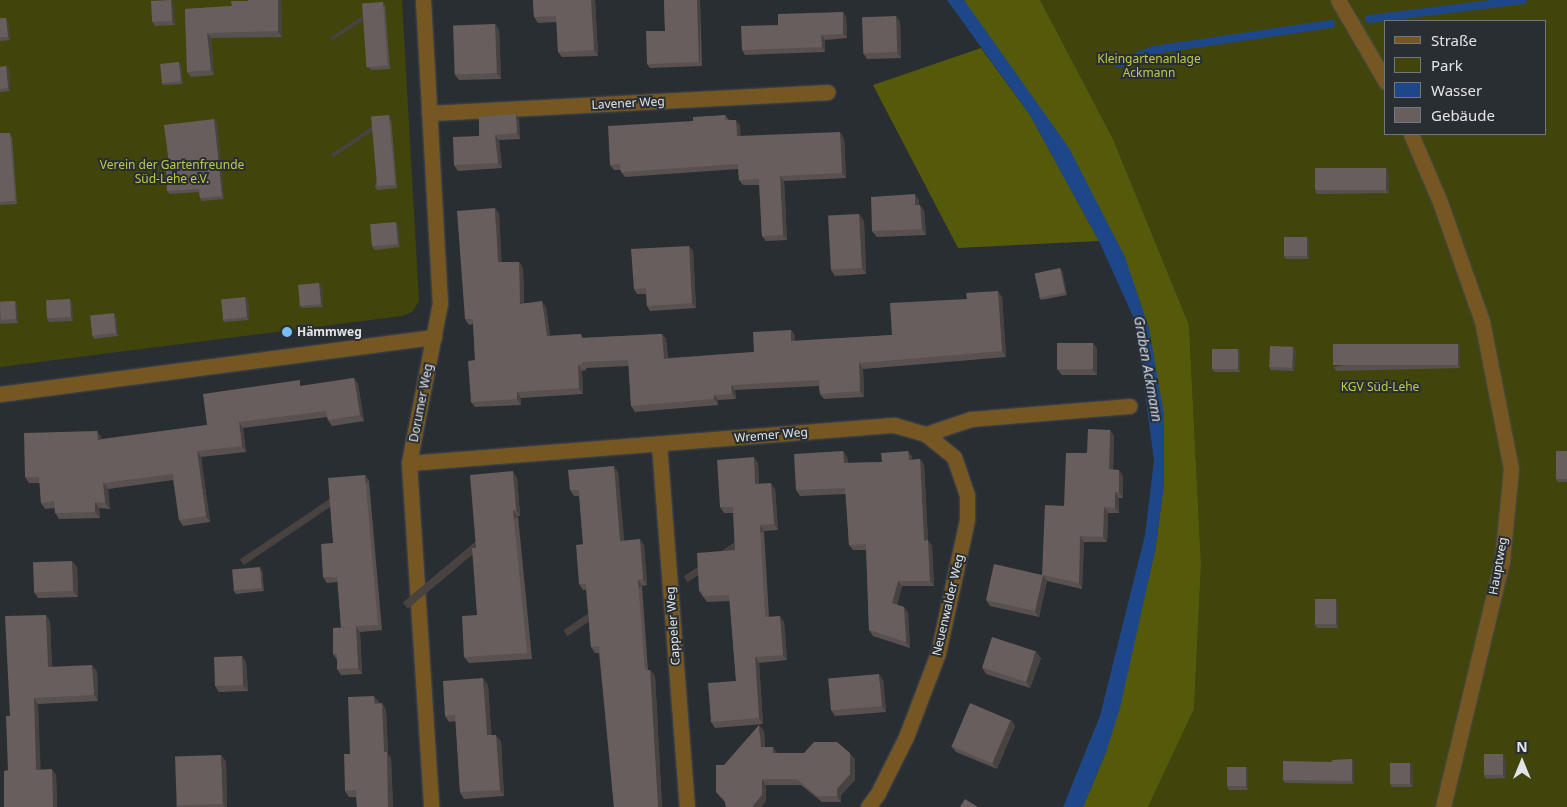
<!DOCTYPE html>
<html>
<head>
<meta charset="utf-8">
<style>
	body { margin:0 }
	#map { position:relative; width:1567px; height:807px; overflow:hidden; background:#292e33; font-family:"Noto Sans",sans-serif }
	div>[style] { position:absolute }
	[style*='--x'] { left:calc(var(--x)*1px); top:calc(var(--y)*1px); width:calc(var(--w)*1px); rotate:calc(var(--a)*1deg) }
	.green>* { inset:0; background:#41450b }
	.forest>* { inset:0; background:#555a0b }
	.water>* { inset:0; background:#1e4789 }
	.stream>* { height:8px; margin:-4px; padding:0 4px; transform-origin:4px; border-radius:4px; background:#1e4789 }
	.roads { filter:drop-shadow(0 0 1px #474b50) drop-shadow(0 0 1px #474b50) }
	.minor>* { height:15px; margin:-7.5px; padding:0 7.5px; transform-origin:7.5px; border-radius:7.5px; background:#765722 }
	.wall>* { inset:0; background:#595150 }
	.shaded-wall>* { inset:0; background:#484241; transform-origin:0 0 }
	.building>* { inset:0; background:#675e5d; transform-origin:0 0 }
	.dots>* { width:14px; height:14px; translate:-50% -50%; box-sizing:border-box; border:2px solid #292e33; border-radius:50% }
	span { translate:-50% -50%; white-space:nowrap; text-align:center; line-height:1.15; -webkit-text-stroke:4px #292e33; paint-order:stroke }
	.park-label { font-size:12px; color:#bfc94a }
	.street-label { font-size:12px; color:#e2e5e8 }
	.poi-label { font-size:12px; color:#e2e5e8; font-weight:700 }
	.left { translate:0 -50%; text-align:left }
	.water-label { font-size:14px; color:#d0dcef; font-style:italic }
	.legend { position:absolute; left:1384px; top:20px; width:162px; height:115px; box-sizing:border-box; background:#292e33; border:1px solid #73777b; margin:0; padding:6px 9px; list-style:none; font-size:15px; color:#e2e5e8 }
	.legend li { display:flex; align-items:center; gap:10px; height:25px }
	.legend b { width:25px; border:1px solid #73777b }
	.north { position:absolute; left:1497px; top:737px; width:50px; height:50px; -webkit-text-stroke:4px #292e33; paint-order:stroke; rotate:0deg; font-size:14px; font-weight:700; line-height:20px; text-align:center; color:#e2e5e8 }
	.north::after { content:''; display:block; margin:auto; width:18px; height:22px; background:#e2e5e8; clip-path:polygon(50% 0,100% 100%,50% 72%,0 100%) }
</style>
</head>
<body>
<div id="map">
	<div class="green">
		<i style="clip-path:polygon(0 0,402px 0,419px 301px,412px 312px,402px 316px,0 367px)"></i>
		<i style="clip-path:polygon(evenodd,1040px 0,1567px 0,1567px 807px,1148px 807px,1194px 709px,1201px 564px,1189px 325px,1113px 139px,1040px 0,1386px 21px,1546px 21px,1546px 134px,1386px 134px,1386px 21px)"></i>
	</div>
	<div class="forest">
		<i style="clip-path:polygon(964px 0,1040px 0,1113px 139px,1189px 325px,1201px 564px,1194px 709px,1148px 807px,1083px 807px,1106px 752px,1155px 551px,1164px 484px,1164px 415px,1125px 257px)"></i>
		<i style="clip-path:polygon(981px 48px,1030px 115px,1099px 241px,958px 248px,873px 85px)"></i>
	</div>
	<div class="water">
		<i style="clip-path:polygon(947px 0,964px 0,1069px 148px,1125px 257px,1149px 328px,1164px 415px,1164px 484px,1155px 551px,1120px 708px,1106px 752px,1083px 807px,1063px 807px,1100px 716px,1145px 535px,1154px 460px,1135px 321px,1099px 241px,1030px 115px)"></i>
	</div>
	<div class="stream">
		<i style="--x:1369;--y:19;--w:155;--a:-7"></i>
		<i style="--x:1119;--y:64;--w:38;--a:-22"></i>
		<i style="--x:1154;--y:50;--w:179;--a:-8.4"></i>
	</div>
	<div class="roads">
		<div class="minor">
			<i style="--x:423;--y:0;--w:303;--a:86.8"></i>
			<i style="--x:440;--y:303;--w:163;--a:101"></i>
			<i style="--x:409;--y:463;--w:345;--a:86.3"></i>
			<i style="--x:1338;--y:0;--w:95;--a:59.7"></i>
			<i style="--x:429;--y:113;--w:399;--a:-3"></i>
			<i style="--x:1411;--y:134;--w:74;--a:66.9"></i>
			<i style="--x:1440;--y:202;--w:126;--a:70.6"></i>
			<i style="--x:1482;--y:321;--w:151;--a:78.9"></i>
			<i style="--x:1511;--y:469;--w:92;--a:95.6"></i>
			<i style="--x:1502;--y:561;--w:253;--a:103.5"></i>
			<i style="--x:0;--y:394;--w:438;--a:-7.5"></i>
			<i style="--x:659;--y:444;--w:364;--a:85.6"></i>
			<i style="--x:409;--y:463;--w:486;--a:-4.5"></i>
			<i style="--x:894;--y:425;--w:33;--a:16"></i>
			<i style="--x:926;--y:434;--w:47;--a:-18.4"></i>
			<i style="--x:971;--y:419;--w:159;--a:-4.7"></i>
			<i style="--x:868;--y:807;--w:17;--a:-54"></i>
			<i style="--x:878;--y:793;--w:63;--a:-63.4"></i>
			<i style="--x:906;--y:737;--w:90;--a:-69.1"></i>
			<i style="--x:938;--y:653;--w:136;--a:-77.7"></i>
			<i style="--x:967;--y:520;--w:25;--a:-90"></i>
			<i style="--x:967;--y:495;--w:40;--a:-108.9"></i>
			<i style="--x:954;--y:457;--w:36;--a:-141"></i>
		</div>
	</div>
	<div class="wall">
		<i style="clip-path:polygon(171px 0,173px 3px,175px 25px,155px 26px,153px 23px)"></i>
		<i style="clip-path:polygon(281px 0,282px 37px,211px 38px,214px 75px,191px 77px,187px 72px,185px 9px,232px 6px,248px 1px)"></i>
		<i style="clip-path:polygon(533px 0,595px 0,598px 56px,562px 57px,558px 52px,557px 22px,538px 23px,534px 17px)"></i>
		<i style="clip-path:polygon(664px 0,700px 0,702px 66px,650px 68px,647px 64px,665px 31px)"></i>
		<i style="clip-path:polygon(383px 2px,385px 5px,390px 69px,371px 70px,368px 67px)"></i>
		<i style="clip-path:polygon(843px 12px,846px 17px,847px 38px,825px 40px,825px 52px,745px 55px,742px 50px,778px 25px)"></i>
		<i style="clip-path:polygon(896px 16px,900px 22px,901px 58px,867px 59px,863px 53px)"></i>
		<i style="clip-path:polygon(0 18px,6px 18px,8px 21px,10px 40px,0 41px)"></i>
		<i style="clip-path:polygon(495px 24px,499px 30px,501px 79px,459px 80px,455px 75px)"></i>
		<i style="clip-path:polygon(181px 65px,183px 84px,163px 85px,161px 82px)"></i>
		<i style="clip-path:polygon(6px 66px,9px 69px,10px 91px,0 92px,0 67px)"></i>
		<i style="clip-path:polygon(725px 115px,729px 120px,740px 125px,740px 136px,844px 138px,846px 178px,784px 181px,787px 240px,766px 241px,762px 236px,759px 185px,743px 185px,739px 180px,738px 169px,625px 177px,621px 172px,621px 170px,614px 170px,610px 165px,693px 121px)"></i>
		<i style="clip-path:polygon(391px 118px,397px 188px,377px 190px,375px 187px)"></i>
		<i style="clip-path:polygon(214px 119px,217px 123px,224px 199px,202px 201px,200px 198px,199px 192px,170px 194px,167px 191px,170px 171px)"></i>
		<i style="clip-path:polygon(519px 119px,520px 139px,499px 140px,502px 168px,458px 171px,454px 165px,479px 136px)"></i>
		<i style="clip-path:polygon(0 133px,12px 136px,17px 204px,0 205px)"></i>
		<i style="clip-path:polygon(1386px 168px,1388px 171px,1389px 193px,1317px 194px,1315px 191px)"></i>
		<i style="clip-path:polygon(919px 200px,919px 205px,920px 205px,924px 211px,926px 235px,877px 237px,872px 231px)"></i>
		<i style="clip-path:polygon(499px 213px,501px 262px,519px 262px,523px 268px,524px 303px,546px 307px,550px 336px,581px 334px,583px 338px,662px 334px,666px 339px,668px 358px,754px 352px,791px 330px,795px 336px,795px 341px,892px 335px,1002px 297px,1006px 357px,863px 369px,864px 397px,824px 399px,820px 394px,819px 386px,735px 390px,736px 399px,718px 400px,718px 405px,635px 412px,631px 406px,629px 366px,586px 368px,586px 370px,582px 371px,583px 394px,521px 398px,521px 405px,475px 407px,471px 402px,475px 360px,473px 324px,469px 325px,465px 319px)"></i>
		<i style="clip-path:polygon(859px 214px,864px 221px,866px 274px,835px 276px,831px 270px)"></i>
		<i style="clip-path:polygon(398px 225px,400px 247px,375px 250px,372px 247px)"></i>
		<i style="clip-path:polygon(1309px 240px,1309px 259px,1286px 259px,1284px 256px)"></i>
		<i style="clip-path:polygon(689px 246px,693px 251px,696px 308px,650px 311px,647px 306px,646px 294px,637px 294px,634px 289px)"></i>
		<i style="clip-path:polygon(1060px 268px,1062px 271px,1067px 295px,1041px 300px,1039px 297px)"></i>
		<i style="clip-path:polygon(319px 283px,322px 287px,323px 307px,302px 308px,299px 305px)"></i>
		<i style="clip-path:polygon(245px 297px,248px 300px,249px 320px,224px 322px,222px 319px)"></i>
		<i style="clip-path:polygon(15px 301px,17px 304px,18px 323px,0 324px,0 302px)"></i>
		<i style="clip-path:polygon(72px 302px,73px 321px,49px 322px,47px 319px)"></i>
		<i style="clip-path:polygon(116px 316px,118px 336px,94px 339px,92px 335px)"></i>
		<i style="clip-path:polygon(1093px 343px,1097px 349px,1097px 375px,1062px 375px,1057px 369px)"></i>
		<i style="clip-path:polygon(1458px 344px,1460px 347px,1460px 368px,1336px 371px,1334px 367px)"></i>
		<i style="clip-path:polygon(1238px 349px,1240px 352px,1240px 372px,1214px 372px,1212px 369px)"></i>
		<i style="clip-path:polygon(1296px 350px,1294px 371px,1271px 370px,1269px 367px)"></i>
		<i style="clip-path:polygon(354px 378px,358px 384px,364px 421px,332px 426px,328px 420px,327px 417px,243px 428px,246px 452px,201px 457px,210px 522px,183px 526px,179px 520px,173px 480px,108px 489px,110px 509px,99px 508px,100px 518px,59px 519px,55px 513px,55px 508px,45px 509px,41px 503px,40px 483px,29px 483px,25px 477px,97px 431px,101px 437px,101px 439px,207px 425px,303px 386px)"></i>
		<i style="clip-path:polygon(1110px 430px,1114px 436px,1113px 470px,1123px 476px,1123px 498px,1119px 498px,1119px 513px,1108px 513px,1107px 542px,1084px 542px,1082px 589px,1047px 581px,1039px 617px,990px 606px,986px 600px,1042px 575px,1064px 506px,1087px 453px)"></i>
		<i style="clip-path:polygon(843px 451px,847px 457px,848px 463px,882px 462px,908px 451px,912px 457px,912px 460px,920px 459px,924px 465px,928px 541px,932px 546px,934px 586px,902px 586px,897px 605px,904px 607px,908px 613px,910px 648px,873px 636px,869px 630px,866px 550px,853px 550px,849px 545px,846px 494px,800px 496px,796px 490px)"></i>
		<i style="clip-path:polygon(1567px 451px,1567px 482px,1558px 482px,1556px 479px)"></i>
		<i style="clip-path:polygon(758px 463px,759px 484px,775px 489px,778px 530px,764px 531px,769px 617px,784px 622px,787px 660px,759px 663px,763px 724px,715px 728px,711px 722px,736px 681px,730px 601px,707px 602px,699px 591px,735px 550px,733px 513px,724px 513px,720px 507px)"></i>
		<i style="clip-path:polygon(618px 472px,624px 541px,644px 545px,647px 585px,642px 586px,648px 670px,650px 670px,655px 676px,662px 807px,614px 807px,599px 653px,595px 653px,591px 647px,586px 590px,583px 590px,579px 584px,583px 544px,579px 496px,574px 496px,570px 490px)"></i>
		<i style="clip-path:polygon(365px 475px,369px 481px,382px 630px,360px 632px,362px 674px,341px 675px,337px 669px,337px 660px,333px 654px,341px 627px,338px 582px,327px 583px,323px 577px,333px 543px)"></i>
		<i style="clip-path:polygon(517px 478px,520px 516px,518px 516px,532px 659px,469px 663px,464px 657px,477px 615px,476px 548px)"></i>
		<i style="clip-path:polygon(77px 567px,78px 597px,38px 598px,34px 592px)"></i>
		<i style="clip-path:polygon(262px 570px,264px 591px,236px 594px,233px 590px)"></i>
		<i style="clip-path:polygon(1338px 603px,1338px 628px,1317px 628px,1314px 624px)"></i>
		<i style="clip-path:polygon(50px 621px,52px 667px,97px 671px,98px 701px,38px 704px,40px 770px,56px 775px,57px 807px,4px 807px,8px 770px,10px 716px)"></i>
		<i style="clip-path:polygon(242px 656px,246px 662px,248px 691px,219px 692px,215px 686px)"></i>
		<i style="clip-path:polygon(1041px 658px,1030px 688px,986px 674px,982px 667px)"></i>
		<i style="clip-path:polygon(883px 680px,886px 712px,835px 716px,831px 710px)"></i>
		<i style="clip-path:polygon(488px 685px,491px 735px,501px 741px,504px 796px,464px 799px,460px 792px,456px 721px,449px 722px,445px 716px)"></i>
		<i style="clip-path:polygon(379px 702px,379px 704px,382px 703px,386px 710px,388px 754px,391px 758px,393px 807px,357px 807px,356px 797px,349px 797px,345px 791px,350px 754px)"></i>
		<i style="clip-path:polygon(1011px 720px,1015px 726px,997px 769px,956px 752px,951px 746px)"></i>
		<i style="clip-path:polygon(764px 731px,765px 747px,777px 753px,855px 759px,855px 780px,841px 795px,841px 802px,822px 802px,801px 785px,766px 785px,766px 801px,761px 807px,726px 807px,725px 802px,721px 798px,716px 792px,724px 765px)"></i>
		<i style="clip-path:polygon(1505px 758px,1506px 778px,1486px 779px,1484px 776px)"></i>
		<i style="clip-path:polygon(1352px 759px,1354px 762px,1354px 784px,1285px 783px,1283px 780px,1332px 762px)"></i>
		<i style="clip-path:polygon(226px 761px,227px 807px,177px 807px,176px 806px)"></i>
		<i style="clip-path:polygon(1410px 763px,1412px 766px,1413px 787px,1392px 787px,1390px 784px)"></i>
		<i style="clip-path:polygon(1246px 767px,1248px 770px,1248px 790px,1229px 790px,1227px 786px)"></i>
	</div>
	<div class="shaded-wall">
		<i style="clip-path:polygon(171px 0,173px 3px,175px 25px,172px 21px)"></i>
		<i style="clip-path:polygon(278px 0,281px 0,282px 37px,278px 31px)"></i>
		<i style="clip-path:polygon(591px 0,595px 0,598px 56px,594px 50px)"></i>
		<i style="left:697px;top:0;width:3px;height:62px"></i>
		<i style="left:383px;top:2px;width:4px;height:64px;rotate:56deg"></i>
		<i style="clip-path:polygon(843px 12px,846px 17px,847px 38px,843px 34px)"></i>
		<i style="clip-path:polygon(896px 16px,900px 22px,901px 58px,897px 52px)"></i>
		<i style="clip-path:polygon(6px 18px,8px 21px,10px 40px,8px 37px)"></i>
		<i style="clip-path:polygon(495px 24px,499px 30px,501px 79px,497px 73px)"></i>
		<i style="clip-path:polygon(207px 33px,211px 38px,214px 75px,211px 70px)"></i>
		<i style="clip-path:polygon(821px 35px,825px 40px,825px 52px,822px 47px)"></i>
		<i style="clip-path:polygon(179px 62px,181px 65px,183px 84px,181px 81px)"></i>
		<i style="clip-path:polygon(6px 66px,9px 69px,10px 91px,8px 88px)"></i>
		<i style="clip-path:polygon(516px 114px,519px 119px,520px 139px,517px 133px)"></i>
		<i style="left:389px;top:115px;width:4px;height:70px;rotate:56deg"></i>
		<i style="clip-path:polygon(214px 119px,217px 123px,224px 199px,222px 196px)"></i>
		<i style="clip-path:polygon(736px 120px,740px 125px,741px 141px,737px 136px)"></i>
		<i style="clip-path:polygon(840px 132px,844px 138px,846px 178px,842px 173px)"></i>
		<i style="left:10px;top:133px;width:4px;height:68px;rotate:56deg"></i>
		<i style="clip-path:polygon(495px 135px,499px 140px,502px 168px,498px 163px)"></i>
		<i style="clip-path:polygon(1386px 168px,1388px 171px,1389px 193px,1386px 190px)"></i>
		<i style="clip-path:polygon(780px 176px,784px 181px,787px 240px,783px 235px)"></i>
		<i style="clip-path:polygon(915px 194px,919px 200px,919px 211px,915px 205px)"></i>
		<i style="clip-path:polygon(920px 205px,924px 211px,926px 235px,922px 229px)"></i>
		<i style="clip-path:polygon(495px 208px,499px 213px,502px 268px,498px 262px)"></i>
		<i style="clip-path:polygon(859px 214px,864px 221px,866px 274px,862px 268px)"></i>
		<i style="clip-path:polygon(396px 222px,398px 225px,400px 247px,398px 244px)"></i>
		<i style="clip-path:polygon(1307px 237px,1309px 240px,1309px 259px,1307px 256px)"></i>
		<i style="clip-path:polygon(689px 246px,693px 251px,696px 308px,692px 303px)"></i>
		<i style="clip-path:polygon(519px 262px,523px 268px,524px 310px,520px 304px)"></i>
		<i style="clip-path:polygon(1060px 268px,1062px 271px,1067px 295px,1065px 292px)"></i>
		<i style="clip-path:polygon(319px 283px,322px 287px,323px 307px,321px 304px)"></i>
		<i style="clip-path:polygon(998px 291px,1002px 297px,1006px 357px,1002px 351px)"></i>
		<i style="clip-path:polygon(245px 297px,248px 300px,249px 320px,247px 317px)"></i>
		<i style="clip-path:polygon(70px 299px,72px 302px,73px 321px,71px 317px)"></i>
		<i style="clip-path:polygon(15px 301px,17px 304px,18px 323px,16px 319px)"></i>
		<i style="clip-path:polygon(542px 301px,546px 307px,551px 342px,547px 336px)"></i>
		<i style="clip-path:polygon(114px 313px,116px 316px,118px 336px,116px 333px)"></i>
		<i style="clip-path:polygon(791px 330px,795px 336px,795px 347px,791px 341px)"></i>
		<i style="clip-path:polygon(662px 334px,666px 339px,668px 364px,664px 359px)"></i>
		<i style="clip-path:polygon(1093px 343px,1097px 349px,1097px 375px,1092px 369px)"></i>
		<i style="clip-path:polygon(1458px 344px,1460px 347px,1460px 368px,1458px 365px)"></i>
		<i style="clip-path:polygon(1293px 347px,1296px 350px,1294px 371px,1292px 368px)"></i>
		<i style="clip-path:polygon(1238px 349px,1240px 352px,1240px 372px,1238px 369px)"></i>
		<i style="clip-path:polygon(859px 363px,863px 369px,864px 397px,860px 391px)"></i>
		<i style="clip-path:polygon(578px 365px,582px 371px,583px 394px,579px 388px)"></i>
		<i style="clip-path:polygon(354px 378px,358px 384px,364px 421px,360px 415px)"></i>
		<i style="clip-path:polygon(731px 385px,735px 390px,736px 399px,732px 394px)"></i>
		<i style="clip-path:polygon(517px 392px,521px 398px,521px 405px,517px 399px)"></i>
		<i style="clip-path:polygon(714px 395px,718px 400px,718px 405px,714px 399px)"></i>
		<i style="clip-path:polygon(239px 422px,243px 428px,246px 452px,242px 446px)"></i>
		<i style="clip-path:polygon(1110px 430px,1114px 436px,1113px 475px,1109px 469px)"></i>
		<i style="clip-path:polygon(97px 431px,101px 437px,102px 446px,98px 440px)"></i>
		<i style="clip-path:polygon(197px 451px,201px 457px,210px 522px,206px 516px)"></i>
		<i style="clip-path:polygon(843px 451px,847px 457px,848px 469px,844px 463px)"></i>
		<i style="clip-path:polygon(908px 451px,912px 457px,913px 466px,909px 460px)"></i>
		<i style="clip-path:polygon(754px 457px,758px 463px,759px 490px,755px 484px)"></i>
		<i style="clip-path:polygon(920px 459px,924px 465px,928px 541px,932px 546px,934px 586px,930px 581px,924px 541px)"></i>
		<i style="clip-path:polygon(614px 466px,618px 472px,625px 547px,620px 541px)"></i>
		<i style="clip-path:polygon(1119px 470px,1123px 476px,1123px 498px,1119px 492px)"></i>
		<i style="clip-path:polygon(513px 471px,517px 478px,520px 516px,516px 510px)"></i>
		<i style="left:365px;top:475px;width:7px;height:151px;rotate:56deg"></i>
		<i style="clip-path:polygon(103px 483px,108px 489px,110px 509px,105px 503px)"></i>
		<i style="clip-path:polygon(771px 483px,775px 489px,778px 530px,774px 524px)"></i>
		<i style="clip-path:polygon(1115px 492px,1119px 498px,1119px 513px,1115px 508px)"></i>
		<i style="clip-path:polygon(95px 502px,99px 508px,100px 518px,95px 512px)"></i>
		<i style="clip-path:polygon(1104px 507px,1108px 513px,1107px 542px,1103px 537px)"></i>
		<i style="left:513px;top:510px;width:8px;height:144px;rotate:50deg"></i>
		<i style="left:760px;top:525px;width:7px;height:92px;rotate:56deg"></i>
		<i style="clip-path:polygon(1080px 536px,1084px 542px,1082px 589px,1079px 583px)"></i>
		<i style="clip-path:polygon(640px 539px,644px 545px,647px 585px,643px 579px)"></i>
		<i style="clip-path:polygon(72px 561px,77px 567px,78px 597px,73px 591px)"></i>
		<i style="clip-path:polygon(260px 567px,262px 570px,264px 591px,262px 588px)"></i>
		<i style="clip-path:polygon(1043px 575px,1047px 581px,1039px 617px,1035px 611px)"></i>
		<i style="left:638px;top:580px;width:7px;height:90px;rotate:56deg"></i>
		<i style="clip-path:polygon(898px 581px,902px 586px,896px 609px,892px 603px)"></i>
		<i style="clip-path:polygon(1336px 599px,1338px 603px,1338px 628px,1336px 624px)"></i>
		<i style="clip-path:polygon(904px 607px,908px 613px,910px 648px,906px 642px)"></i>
		<i style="clip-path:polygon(46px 615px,50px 621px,52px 673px,48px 667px)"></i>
		<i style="clip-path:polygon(780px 616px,784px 622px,787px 660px,783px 655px)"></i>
		<i style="clip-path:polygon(356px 626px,360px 632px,362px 674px,358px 668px)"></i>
		<i style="clip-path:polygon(1036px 651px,1041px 658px,1030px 688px,1026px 682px)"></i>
		<i style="clip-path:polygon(242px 656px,246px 662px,248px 691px,243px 685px)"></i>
		<i style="clip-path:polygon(755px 657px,759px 663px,763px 724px,759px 718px)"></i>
		<i style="clip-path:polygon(92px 665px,97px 671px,98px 701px,94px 695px)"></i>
		<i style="clip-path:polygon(650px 670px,655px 676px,662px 807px,658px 807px)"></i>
		<i style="clip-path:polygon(879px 674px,883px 680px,886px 712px,882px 706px)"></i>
		<i style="clip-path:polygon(483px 678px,488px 685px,492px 741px,487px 735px)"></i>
		<i style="clip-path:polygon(374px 696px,379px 702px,379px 710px,375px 704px)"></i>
		<i style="clip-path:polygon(34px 698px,38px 704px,41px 776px,36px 770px)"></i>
		<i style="clip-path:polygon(382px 703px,386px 710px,388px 754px,391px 758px,393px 807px,388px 807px,384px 752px)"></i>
		<i style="clip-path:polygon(1011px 720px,1015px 726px,997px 769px,992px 763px)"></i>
		<i style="clip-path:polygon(759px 725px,764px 731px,765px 753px,761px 747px)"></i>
		<i style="clip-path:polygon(496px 735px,501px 741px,504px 796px,500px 790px)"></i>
		<i style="clip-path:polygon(773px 747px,777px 753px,773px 753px)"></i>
		<i style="clip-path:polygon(850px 753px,855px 759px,855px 780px,841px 795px,841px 802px,837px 796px,837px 789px)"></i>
		<i style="clip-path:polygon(1503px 754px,1505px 758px,1506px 778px,1503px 775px)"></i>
		<i style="clip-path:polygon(221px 755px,226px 761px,227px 807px,225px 807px,223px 804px)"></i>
		<i style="clip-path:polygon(1352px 759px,1354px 762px,1354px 784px,1352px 781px)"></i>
		<i style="clip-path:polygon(1410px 763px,1412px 766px,1413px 787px,1410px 784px)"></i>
		<i style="clip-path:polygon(1246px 767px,1248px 770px,1248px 790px,1246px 786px)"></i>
		<i style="clip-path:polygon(52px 769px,56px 775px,57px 807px,53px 807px)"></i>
		<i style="clip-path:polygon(762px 779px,766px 785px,766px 801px,761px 807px,752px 807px)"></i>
	</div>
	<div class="building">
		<i style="left:171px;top:0;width:21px;height:20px;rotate:87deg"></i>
		<i style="clip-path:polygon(248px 0,278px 0,278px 31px,207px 33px,211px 70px,187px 72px,185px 9px,232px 6px,231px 1px,248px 1px)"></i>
		<i style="clip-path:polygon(533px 0,591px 0,594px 50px,558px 52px,556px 16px,534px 17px)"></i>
		<i style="clip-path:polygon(664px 0,697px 0,699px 62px,647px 64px,646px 31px,665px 31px)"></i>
		<i style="left:383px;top:2px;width:64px;height:21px;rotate:86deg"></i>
		<i style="clip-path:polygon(843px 12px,843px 34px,821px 35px,822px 47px,742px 50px,741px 26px,778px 25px,778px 14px)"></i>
		<i style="left:896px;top:16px;width:36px;height:34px;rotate:88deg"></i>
		<i style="clip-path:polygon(0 18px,6px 18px,8px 37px,0 37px)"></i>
		<i style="left:495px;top:24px;width:49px;height:42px;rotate:88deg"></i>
		<i style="left:179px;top:62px;width:19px;height:19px;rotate:84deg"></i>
		<i style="clip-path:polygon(6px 66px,8px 88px,0 89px,0 67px)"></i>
		<i style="clip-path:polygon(516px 114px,517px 133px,495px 135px,498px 163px,454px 165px,453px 137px,479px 136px,479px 117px)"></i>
		<i style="left:389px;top:115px;width:70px;height:18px;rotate:85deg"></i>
		<i style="clip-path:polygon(725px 115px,725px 120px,736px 120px,737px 136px,840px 132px,842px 173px,780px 176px,783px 235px,762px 236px,759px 179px,739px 180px,738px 164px,621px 172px,620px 164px,610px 165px,608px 126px,693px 121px,693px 117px)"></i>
		<i style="clip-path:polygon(214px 119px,222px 196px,200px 198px,199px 189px,167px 191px,166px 171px,170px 171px,164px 125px)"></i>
		<i style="clip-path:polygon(0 133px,10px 133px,15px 201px,0 202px)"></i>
		<i style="left:1386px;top:168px;width:22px;height:71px;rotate:90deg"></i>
		<i style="clip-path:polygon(915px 194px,915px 205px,920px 205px,922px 229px,872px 231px,871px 197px)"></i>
		<i style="clip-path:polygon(495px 208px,498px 262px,519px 262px,520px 304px,542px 301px,547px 336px,581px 334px,581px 338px,662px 334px,664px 359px,754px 352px,753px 332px,791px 330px,791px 341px,892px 335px,890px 303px,967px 299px,966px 293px,998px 291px,1002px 351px,859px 363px,860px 391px,820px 394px,819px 380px,731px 385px,732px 394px,714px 395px,714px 399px,631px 406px,628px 360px,582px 362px,582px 364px,578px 365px,579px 388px,517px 392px,517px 399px,471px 402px,468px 361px,475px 360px,473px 319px,465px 319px,457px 211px)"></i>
		<i style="left:859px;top:214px;width:54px;height:31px;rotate:87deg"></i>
		<i style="left:396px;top:222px;width:22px;height:26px;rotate:85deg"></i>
		<i style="left:1284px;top:237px;width:23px;height:19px"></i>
		<i style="clip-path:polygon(689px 246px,692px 303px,647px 306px,646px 288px,634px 289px,631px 249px)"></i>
		<i style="left:1060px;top:268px;width:25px;height:26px;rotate:78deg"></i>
		<i style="left:319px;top:283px;width:21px;height:21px;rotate:85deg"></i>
		<i style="left:245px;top:297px;width:20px;height:24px;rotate:84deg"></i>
		<i style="left:70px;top:299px;width:18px;height:24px;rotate:87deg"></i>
		<i style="left:15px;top:301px;width:18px;height:15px;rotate:87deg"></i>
		<i style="left:114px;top:313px;width:20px;height:24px;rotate:84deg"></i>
		<i style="left:1057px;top:343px;width:36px;height:26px"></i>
		<i style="left:1458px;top:344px;width:21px;height:125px;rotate:90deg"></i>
		<i style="left:1270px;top:346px;width:23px;height:21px;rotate:2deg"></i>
		<i style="left:1212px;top:349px;width:26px;height:20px"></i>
		<i style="clip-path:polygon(354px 378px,360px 415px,328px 420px,326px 411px,239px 422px,242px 446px,197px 451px,206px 516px,179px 520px,173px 474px,103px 483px,105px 503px,95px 502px,95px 512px,55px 513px,54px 501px,41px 503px,39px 477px,25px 477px,24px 433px,97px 431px,98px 440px,207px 425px,203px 394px,300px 380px,300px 386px)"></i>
		<i style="clip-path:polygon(1088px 429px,1110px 430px,1109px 469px,1119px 470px,1119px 492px,1115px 492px,1115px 508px,1104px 507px,1103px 537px,1080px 536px,1079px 583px,1043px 575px,1035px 611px,986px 600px,994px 564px,1042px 575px,1045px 505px,1064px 506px,1066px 453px,1087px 453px)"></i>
		<i style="clip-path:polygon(843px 451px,844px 463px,882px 462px,881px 453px,908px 451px,909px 460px,920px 459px,924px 541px,928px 540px,930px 581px,898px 581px,892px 603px,904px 607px,906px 642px,869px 630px,866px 544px,849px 545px,845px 488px,796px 490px,794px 454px)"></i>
		<i style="left:1556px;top:451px;width:11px;height:28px"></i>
		<i style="clip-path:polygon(754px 457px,755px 484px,771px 483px,774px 524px,760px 525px,765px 617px,780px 616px,783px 655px,755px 657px,759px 718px,711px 722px,708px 683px,736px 681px,729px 595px,703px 596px,702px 591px,699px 591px,697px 553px,735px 550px,733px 507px,720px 507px,717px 460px)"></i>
		<i style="clip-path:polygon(614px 466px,620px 541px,640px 539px,643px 579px,638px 580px,645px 670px,650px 670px,658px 807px,614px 807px,599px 646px,591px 647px,586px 584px,579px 584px,576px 545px,583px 544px,579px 490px,570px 490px,568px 470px)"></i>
		<i style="clip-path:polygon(513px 471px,516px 510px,513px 510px,527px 653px,464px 657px,462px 616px,477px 615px,472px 548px,476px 548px,470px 475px)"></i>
		<i style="clip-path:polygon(365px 475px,378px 625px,356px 626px,358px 668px,337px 669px,337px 654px,333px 654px,333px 628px,351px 627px,341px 627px,337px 577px,323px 577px,321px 544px,333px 543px,328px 478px)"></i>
		<i style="left:72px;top:561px;width:30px;height:39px;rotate:88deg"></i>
		<i style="left:260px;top:567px;width:21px;height:28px;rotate:85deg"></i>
		<i style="left:1315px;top:599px;width:21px;height:25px"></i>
		<i style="clip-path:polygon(46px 615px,48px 667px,92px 665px,94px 695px,34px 698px,36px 770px,52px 769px,53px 807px,4px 807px,4px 771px,8px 770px,6px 716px,10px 716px,5px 616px)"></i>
		<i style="left:992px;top:637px;width:46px;height:32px;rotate:18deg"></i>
		<i style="left:242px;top:656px;width:29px;height:28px;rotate:88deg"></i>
		<i style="left:879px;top:674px;width:32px;height:51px;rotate:85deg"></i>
		<i style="clip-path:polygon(483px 678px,487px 735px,496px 735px,500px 790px,460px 792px,455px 715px,445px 716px,443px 681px)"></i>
		<i style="clip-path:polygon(374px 696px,375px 704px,382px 703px,384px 752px,387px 752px,388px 807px,357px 807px,356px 790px,345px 791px,344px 754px,350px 754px,348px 697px)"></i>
		<i style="left:970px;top:703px;width:44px;height:47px;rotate:23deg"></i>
		<i style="clip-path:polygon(759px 725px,761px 747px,773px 747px,773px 753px,804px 753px,814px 742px,837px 742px,850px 753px,850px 774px,837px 789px,837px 796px,817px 796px,797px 779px,762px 779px,762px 795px,752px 807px,726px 807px,724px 799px,716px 792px,716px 765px,724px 765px)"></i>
		<i style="left:1503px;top:754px;width:21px;height:19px;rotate:90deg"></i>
		<i style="left:221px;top:755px;width:49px;height:46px;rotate:88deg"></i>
		<i style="clip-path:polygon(1352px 759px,1352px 781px,1283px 780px,1283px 761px,1332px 762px,1332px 760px)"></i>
		<i style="left:1390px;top:763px;width:20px;height:21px"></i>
		<i style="left:1227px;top:767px;width:19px;height:19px"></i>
		<i style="clip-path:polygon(965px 799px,978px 807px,960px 807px)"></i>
	</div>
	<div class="dots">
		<i style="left:287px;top:332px;background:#78bff7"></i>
	</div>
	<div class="park-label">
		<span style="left:1149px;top:66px">Kleingartenanlage<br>Ackmann</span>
		<span style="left:172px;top:172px">Verein der Gartenfreunde<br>Süd-Lehe e.V.</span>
		<span style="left:1380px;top:387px">KGV Süd-Lehe</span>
	</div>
	<div class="street-label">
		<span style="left:628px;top:103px;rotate:-3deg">Lavener Weg</span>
		<span style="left:421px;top:403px;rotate:-79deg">Dorumer Weg</span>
		<span style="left:771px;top:435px;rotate:-5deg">Wremer Weg</span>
		<span style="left:1498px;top:566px;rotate:-80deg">Hauptweg</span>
		<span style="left:948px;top:605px;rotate:-77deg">Neuenwalder Weg</span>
		<span style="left:673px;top:626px;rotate:-94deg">Cappeler Weg</span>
	</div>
	<div class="poi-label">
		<span class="left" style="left:297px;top:332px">Hämmweg</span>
	</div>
	<div class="water-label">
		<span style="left:1148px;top:369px;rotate:80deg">Graben Ackmann</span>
	</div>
	<ul class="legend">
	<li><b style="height:6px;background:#765722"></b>Straße</li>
	<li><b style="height:14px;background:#41450b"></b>Park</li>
	<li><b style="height:14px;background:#1e4789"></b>Wasser</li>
	<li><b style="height:14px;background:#675e5d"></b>Gebäude</li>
	</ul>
	<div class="north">N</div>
</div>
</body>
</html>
